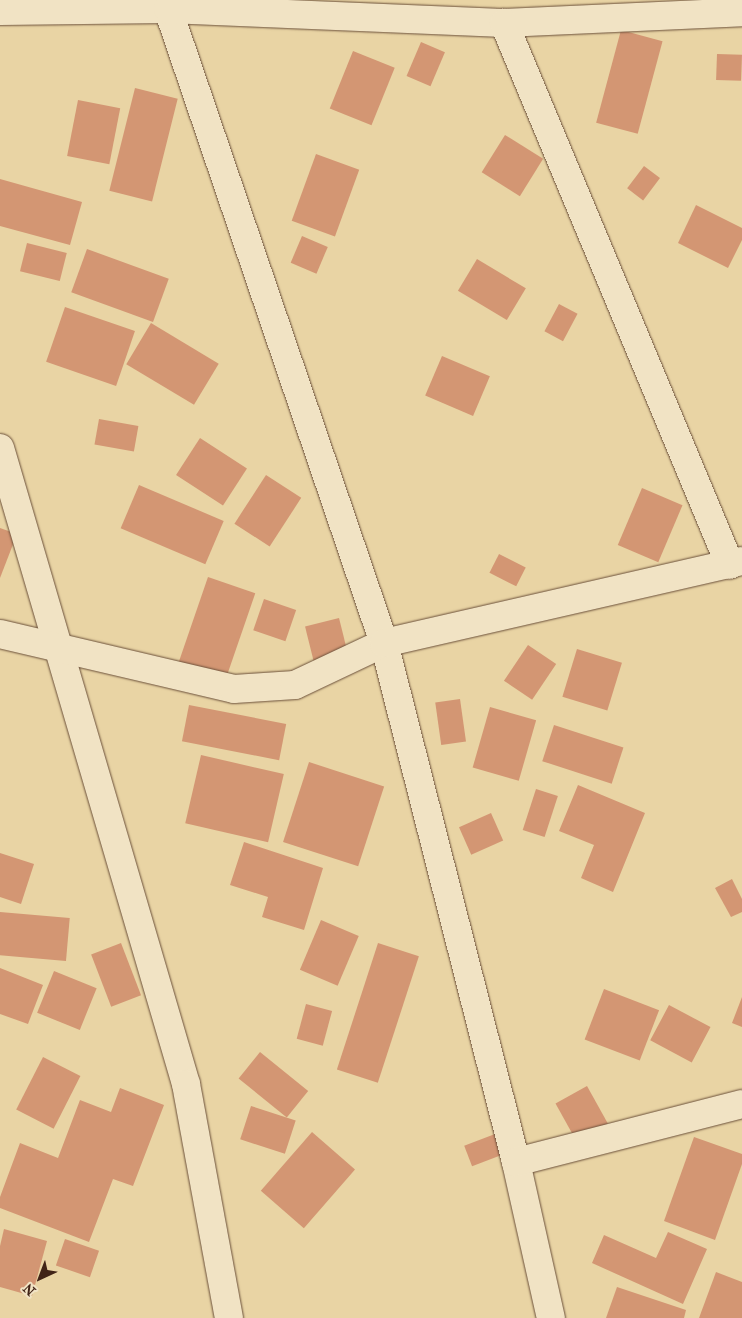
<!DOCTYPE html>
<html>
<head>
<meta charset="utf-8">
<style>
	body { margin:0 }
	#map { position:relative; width:742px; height:1318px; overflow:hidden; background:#e9d4a4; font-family:"IM FELL French Canon",serif }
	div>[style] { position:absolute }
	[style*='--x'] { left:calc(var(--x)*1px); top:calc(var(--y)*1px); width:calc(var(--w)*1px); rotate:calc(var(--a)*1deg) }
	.building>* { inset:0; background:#d39673; transform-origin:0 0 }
	.roads { filter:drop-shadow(0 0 1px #6b503a) drop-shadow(0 0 1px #6b503a) }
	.minor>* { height:28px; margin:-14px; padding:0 14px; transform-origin:14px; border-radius:14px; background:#f1e3c4 }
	span { translate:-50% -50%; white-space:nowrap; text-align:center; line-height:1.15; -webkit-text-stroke:4px #f1e3c4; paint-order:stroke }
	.north { position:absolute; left:15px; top:1253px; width:50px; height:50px; -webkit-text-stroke:4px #f1e3c4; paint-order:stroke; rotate:223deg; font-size:14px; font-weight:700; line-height:20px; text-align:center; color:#412417 }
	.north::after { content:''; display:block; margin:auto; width:18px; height:22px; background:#412417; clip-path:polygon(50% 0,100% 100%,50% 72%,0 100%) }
</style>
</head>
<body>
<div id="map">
	<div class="building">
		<i style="left:621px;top:30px;width:43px;height:96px;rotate:15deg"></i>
		<i style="left:421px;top:42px;width:26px;height:37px;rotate:23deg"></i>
		<i style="left:353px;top:51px;width:45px;height:62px;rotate:22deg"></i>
		<i style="left:717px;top:54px;width:25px;height:26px;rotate:2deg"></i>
		<i style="left:135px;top:88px;width:44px;height:106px;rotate:14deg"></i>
		<i style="left:78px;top:100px;width:43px;height:57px;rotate:11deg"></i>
		<i style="left:505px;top:135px;width:45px;height:44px;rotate:32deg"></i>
		<i style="left:316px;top:154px;width:46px;height:71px;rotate:20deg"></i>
		<i style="left:644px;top:166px;width:20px;height:28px;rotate:37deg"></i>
		<i style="clip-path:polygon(0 179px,82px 202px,70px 245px,0 226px)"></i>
		<i style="clip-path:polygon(696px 205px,742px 228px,742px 240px,728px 268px,678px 243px)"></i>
		<i style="left:302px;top:236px;width:28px;height:29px;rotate:23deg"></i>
		<i style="left:27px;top:243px;width:41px;height:29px;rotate:14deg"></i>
		<i style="left:87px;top:249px;width:87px;height:46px;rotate:20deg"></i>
		<i style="left:477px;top:259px;width:57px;height:37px;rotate:31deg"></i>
		<i style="left:559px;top:304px;width:21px;height:31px;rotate:28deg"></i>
		<i style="left:65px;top:307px;width:74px;height:58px;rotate:19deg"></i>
		<i style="left:151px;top:323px;width:79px;height:48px;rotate:31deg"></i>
		<i style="left:442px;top:356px;width:52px;height:43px;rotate:23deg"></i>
		<i style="left:99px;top:419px;width:40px;height:26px;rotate:10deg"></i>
		<i style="left:200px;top:438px;width:56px;height:44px;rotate:33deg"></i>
		<i style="left:266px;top:475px;width:42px;height:58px;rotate:33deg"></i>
		<i style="left:139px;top:485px;width:92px;height:47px;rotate:23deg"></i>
		<i style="left:642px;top:488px;width:44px;height:62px;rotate:23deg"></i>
		<i style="clip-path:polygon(0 528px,17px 534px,0 578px)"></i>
		<i style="left:499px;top:554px;width:30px;height:21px;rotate:27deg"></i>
		<i style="left:208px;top:577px;width:50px;height:93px;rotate:19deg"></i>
		<i style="left:264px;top:599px;width:34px;height:33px;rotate:19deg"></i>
		<i style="left:339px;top:618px;width:45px;height:35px;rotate:76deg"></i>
		<i style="left:528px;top:645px;width:34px;height:43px;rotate:34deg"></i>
		<i style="left:577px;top:649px;width:47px;height:50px;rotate:17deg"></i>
		<i style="left:460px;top:699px;width:43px;height:25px;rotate:82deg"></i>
		<i style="left:189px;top:705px;width:99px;height:37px;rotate:11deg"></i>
		<i style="left:490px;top:707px;width:48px;height:63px;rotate:16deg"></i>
		<i style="left:554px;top:725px;width:73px;height:38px;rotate:18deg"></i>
		<i style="left:201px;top:755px;width:85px;height:70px;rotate:13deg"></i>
		<i style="left:309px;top:762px;width:79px;height:84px;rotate:18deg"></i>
		<i style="clip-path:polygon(578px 785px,645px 813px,613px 892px,581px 878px,594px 845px,559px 831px)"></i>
		<i style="left:536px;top:789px;width:23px;height:43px;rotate:18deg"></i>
		<i style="left:491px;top:813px;width:30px;height:35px;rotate:66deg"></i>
		<i style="clip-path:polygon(244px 842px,323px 868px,304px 930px,262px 917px,268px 897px,230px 885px)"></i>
		<i style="clip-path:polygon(0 853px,34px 864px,21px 904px,0 897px)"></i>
		<i style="clip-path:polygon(732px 879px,742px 899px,742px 912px,731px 917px,715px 888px)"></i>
		<i style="left:0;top:912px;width:70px;height:43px;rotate:5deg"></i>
		<i style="left:321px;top:920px;width:41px;height:54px;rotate:23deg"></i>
		<i style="left:121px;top:943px;width:56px;height:32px;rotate:69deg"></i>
		<i style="left:378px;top:943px;width:43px;height:133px;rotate:18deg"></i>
		<i style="clip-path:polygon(0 968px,43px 985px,28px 1024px,0 1014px)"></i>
		<i style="left:54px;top:971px;width:46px;height:45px;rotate:22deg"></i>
		<i style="left:604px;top:989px;width:59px;height:54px;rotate:21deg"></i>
		<i style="clip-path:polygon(742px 997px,742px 1027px,732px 1023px)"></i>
		<i style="left:306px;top:1004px;width:27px;height:36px;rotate:15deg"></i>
		<i style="left:669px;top:1005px;width:47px;height:40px;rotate:28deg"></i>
		<i style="left:260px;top:1052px;width:62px;height:34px;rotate:39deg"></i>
		<i style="left:43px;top:1057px;width:42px;height:59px;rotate:27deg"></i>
		<i style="left:587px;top:1086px;width:43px;height:36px;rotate:61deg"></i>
		<i style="clip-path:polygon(120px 1088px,164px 1105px,133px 1186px,113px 1179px,89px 1242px,0 1208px,0 1197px,20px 1143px,58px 1158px,80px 1100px,111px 1112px)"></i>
		<i style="left:251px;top:1106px;width:47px;height:35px;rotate:18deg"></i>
		<i style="left:312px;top:1132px;width:57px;height:78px;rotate:41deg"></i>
		<i style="left:495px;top:1134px;width:22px;height:33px;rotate:69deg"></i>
		<i style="clip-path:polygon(694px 1137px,742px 1154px,742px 1164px,715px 1240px,664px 1221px)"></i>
		<i style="clip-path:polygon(4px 1229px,47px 1241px,32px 1296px,0 1287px,0 1246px)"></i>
		<i style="clip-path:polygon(668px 1232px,707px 1249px,683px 1304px,592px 1263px,604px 1235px,656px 1258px)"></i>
		<i style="left:65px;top:1239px;width:36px;height:28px;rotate:19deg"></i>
		<i style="clip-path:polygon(716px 1272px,742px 1282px,742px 1318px,699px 1318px)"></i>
		<i style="clip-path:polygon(617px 1287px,686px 1310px,684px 1318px,606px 1318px)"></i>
	</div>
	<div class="roads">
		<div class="minor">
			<i style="--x:168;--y:9;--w:670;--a:71.19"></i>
			<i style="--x:384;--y:643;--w:536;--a:75.73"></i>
			<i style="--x:516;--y:1162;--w:160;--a:77.4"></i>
			<i style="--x:0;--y:11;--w:168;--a:-0.7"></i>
			<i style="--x:168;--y:9;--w:336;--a:2.4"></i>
			<i style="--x:504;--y:23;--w:238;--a:-2.6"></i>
			<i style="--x:504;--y:23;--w:587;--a:67.37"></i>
			<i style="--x:0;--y:448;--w:663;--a:73.7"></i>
			<i style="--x:186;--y:1084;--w:238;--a:79.6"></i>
			<i style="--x:0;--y:634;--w:240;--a:13.2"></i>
			<i style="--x:234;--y:689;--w:61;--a:-3.8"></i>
			<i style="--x:295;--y:685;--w:98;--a:-25.3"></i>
			<i style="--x:384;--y:643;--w:367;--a:-12.9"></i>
			<i style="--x:516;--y:1162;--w:233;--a:-14.4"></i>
		</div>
	</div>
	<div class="north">N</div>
</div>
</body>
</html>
